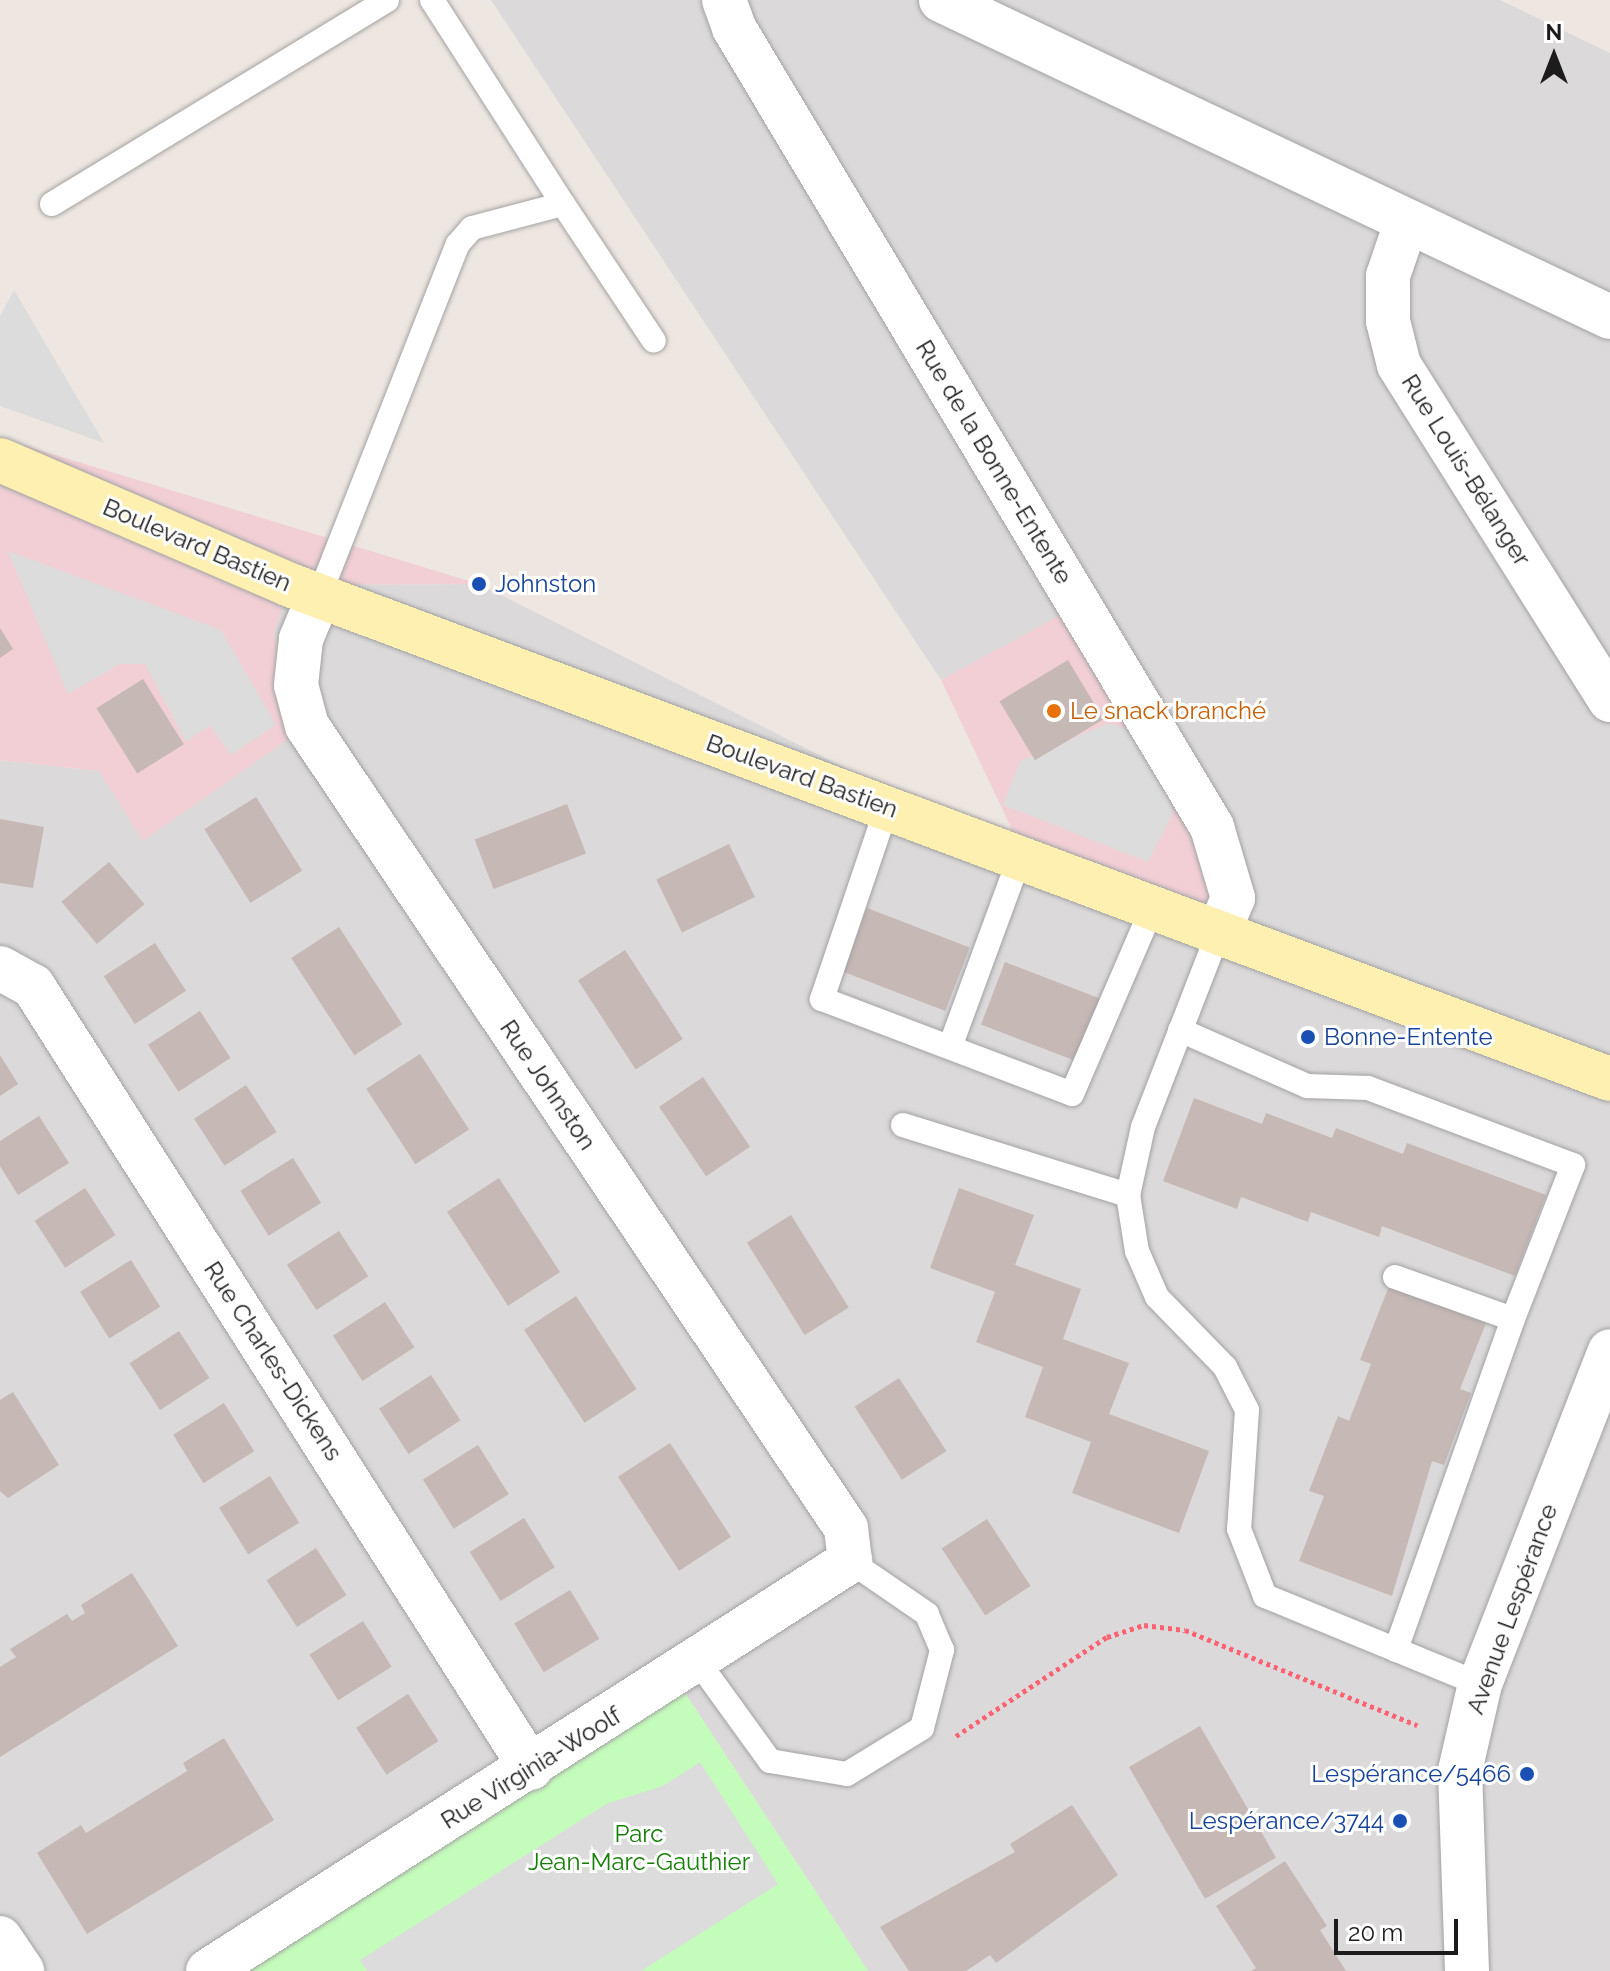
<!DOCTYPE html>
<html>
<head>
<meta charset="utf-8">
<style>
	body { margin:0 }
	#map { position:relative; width:1610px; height:1971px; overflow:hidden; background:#eee7e1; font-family:Raleway,sans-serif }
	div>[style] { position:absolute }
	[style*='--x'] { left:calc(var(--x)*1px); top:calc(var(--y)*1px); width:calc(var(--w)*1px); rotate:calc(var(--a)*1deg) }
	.residential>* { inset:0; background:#dbd9da }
	.commercial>* { inset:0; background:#f1cfd5 }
	.park>* { inset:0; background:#c4fcbb }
	.parking>* { inset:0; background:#dcdcdc }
	.building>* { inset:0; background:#c6b8b5; transform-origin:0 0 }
	.path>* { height:5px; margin-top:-2.5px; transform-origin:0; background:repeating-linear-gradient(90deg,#ff6273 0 4px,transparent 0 8px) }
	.roads { filter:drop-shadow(0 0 2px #a3a3a3) drop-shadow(0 0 2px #a3a3a3) }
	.lane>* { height:24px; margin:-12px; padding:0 12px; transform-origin:12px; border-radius:12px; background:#fff }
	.street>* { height:44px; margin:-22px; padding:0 22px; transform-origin:22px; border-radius:22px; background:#fff }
	.secondary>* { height:44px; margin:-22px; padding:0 22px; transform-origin:22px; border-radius:22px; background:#fdf0b1 }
	.dots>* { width:22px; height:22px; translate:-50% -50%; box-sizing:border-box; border:4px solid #fff; border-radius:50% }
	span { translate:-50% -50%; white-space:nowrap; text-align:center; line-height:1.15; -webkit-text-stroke:6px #fff; paint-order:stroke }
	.street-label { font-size:24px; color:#1c1c1c }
	.transit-label { font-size:24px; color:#164399 }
	.left { translate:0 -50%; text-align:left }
	.right { translate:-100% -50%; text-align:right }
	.food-label { font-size:24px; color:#c56008 }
	.park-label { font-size:24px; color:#157f06 }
	.north { position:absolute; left:1514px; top:16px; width:80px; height:80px; -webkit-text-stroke:6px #fff; paint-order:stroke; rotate:0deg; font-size:22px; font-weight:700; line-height:32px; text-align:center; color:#1c1c1c }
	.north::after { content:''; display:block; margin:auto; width:28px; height:36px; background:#1c1c1c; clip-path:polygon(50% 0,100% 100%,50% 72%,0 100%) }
	.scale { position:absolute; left:1334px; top:1919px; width:124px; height:36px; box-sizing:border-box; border:4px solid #1c1c1c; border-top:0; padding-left:10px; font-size:24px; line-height:28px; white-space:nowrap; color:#1c1c1c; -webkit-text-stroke:6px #fff; paint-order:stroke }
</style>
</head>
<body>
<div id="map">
	<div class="residential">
		<i style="clip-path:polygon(491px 0,1500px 0,1610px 53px,1610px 1971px,868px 1971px,675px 1678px,208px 1971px,0 1971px,0 760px,99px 771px,145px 840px,283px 679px,274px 632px,290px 585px,479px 584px,1026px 859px,1080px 606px,941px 680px)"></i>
	</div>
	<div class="commercial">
		<i style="clip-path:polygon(0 438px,479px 584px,290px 585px,274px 632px,283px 679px,307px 726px,143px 841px,99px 771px,0 760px)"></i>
		<i style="clip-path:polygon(1079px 605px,1212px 827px,1219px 931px,1026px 859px,941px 680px)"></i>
	</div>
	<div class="park">
		<i style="clip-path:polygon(675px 1678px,868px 1971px,208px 1971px)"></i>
	</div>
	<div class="parking">
		<i style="clip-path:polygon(14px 290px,104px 443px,0 406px,0 316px)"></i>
		<i style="clip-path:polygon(8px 551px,221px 630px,276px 725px,231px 755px,210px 725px,186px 742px,145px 664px,120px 664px,68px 694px)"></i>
		<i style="clip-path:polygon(1109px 723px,1133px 731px,1174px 811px,1148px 862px,1003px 805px,1020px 761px)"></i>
		<i style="clip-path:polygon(700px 1762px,778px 1884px,641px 1971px,367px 1971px,360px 1960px,608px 1803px,663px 1786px)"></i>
	</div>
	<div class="building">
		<i style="clip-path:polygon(0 628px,13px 649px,0 658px)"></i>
		<i style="left:1068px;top:660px;width:69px;height:80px;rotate:59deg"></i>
		<i style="left:143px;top:679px;width:77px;height:55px;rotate:58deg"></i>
		<i style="left:256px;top:797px;width:87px;height:61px;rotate:58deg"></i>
		<i style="left:567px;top:804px;width:53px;height:99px;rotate:69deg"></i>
		<i style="clip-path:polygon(0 819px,44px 827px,33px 888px,0 883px)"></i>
		<i style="left:729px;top:844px;width:59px;height:81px;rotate:64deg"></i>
		<i style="left:109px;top:862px;width:55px;height:62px;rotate:50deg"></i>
		<i style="left:867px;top:908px;width:110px;height:68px;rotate:21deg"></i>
		<i style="left:339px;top:927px;width:116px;height:57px;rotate:57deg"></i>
		<i style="left:155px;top:943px;width:57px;height:61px;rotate:57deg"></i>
		<i style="left:625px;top:950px;width:106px;height:56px;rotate:57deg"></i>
		<i style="left:1005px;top:962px;width:105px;height:67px;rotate:21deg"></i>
		<i style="left:200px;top:1011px;width:56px;height:62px;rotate:57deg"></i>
		<i style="left:420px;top:1054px;width:90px;height:64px;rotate:57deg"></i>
		<i style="clip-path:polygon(0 1055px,18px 1084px,0 1096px)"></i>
		<i style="left:703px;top:1077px;width:84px;height:53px;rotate:56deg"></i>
		<i style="left:246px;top:1085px;width:56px;height:62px;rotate:57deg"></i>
		<i style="clip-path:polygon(1194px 1098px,1262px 1124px,1266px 1113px,1332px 1138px,1336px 1128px,1403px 1154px,1407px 1143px,1546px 1195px,1515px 1276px,1382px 1226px,1379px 1237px,1311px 1212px,1308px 1222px,1241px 1197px,1237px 1209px,1163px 1181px)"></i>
		<i style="clip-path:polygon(39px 1116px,69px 1163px,18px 1195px,0 1166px,0 1141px)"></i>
		<i style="left:293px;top:1158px;width:53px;height:62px;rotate:58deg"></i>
		<i style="left:499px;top:1178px;width:112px;height:62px;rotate:57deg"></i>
		<i style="left:85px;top:1188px;width:56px;height:60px;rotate:57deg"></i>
		<i style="clip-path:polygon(959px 1188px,1034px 1215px,1015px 1265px,1081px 1289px,1063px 1339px,1129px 1363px,1109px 1414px,1209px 1451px,1179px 1533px,1072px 1493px,1091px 1442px,1025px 1417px,1043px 1367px,976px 1342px,995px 1292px,930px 1268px)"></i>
		<i style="left:791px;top:1215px;width:109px;height:52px;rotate:58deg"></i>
		<i style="left:339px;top:1231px;width:54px;height:62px;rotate:57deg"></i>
		<i style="left:131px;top:1260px;width:55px;height:60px;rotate:58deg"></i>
		<i style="clip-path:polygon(1389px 1286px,1486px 1323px,1460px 1389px,1471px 1393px,1444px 1465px,1432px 1461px,1392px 1596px,1299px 1561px,1324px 1496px,1309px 1491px,1338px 1416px,1349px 1421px,1371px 1364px,1360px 1360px)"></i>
		<i style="left:576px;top:1296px;width:111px;height:62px;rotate:57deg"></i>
		<i style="left:385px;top:1302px;width:54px;height:62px;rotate:57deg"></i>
		<i style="left:179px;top:1331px;width:56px;height:59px;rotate:57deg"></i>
		<i style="left:431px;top:1375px;width:54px;height:62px;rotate:57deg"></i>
		<i style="left:899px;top:1378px;width:87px;height:53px;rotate:57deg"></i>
		<i style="clip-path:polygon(13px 1392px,59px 1465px,8px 1498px,0 1491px,0 1400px)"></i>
		<i style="left:224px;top:1403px;width:57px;height:60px;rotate:58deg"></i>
		<i style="left:670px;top:1443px;width:112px;height:62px;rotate:57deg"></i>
		<i style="left:478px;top:1445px;width:58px;height:65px;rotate:58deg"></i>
		<i style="left:270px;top:1476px;width:55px;height:60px;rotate:58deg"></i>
		<i style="left:524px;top:1518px;width:58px;height:64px;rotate:58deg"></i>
		<i style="left:987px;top:1519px;width:80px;height:54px;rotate:57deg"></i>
		<i style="left:316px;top:1548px;width:56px;height:59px;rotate:57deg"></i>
		<i style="clip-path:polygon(132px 1573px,178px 1646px,0 1757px,0 1667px,16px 1657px,10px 1649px,67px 1614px,72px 1621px,85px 1613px,81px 1605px)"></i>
		<i style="left:570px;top:1590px;width:57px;height:65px;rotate:59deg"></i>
		<i style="left:363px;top:1621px;width:54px;height:63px;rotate:58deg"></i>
		<i style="left:408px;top:1694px;width:56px;height:62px;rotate:57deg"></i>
		<i style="left:1200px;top:1726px;width:152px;height:82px;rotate:60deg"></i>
		<i style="clip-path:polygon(224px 1738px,274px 1820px,87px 1934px,37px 1853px,81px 1825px,86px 1833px,187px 1771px,183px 1763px)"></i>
		<i style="clip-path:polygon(1072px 1805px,1118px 1875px,996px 1963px,990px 1955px,966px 1971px,909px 1971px,880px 1927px,1015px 1852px,1010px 1844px)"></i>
		<i style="clip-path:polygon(1285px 1861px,1327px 1926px,1320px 1930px,1346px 1971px,1251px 1971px,1256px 1968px,1216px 1906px)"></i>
	</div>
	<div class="path">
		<i style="--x:956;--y:1736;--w:181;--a:-33.3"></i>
		<i style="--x:1107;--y:1637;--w:39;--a:-18"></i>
		<i style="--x:1144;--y:1625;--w:41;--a:7"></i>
		<i style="--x:1185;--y:1630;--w:251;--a:22.3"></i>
	</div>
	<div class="roads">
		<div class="lane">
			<i style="--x:432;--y:0;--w:242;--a:57.3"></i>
			<i style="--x:52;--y:204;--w:392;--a:-31.3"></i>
			<i style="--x:319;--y:596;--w:378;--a:-68.5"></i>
			<i style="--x:458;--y:244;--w:21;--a:-49"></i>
			<i style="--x:472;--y:228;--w:94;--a:-14.8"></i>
			<i style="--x:563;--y:204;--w:164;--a:56.4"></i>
			<i style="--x:887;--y:807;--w:203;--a:108.7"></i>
			<i style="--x:822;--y:999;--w:267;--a:20.8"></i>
			<i style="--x:1072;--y:1094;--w:205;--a:-66.7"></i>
			<i style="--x:1219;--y:931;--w:210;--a:111.2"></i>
			<i style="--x:1143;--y:1127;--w:70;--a:102.4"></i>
			<i style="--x:1128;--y:1195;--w:57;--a:80.9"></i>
			<i style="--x:1137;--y:1251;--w:50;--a:66.5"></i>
			<i style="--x:1157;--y:1297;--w:98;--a:45.8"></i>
			<i style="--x:1225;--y:1367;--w:48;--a:62.9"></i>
			<i style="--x:1247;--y:1410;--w:119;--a:93.8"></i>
			<i style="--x:1239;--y:1529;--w:72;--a:68.8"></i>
			<i style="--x:1265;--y:1596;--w:232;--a:22.3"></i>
			<i style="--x:1180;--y:1030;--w:139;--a:23.8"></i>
			<i style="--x:1307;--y:1086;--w:61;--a:1.9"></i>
			<i style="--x:1368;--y:1088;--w:219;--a:20.6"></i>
			<i style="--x:1573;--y:1165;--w:165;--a:111.3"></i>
			<i style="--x:950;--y:1047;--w:202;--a:-69.8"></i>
			<i style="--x:903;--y:1125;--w:236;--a:17.3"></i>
			<i style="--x:1395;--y:1277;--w:125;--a:19.6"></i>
			<i style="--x:1513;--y:1319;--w:351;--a:109.5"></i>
			<i style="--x:699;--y:1663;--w:121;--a:54.1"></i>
			<i style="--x:770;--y:1761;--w:78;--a:9.6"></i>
			<i style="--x:847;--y:1774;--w:88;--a:-31.5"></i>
			<i style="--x:922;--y:1728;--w:81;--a:-75.6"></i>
			<i style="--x:942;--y:1650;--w:39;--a:-113"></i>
			<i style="--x:927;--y:1614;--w:93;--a:-145.5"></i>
		</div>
		<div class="street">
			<i style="--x:724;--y:0;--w:30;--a:70"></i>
			<i style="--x:734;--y:28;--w:931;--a:59.11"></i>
			<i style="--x:1212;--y:827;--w:74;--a:73.5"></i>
			<i style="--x:1233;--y:898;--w:36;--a:113"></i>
			<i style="--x:941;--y:0;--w:740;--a:25.35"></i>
			<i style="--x:1406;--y:223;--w:56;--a:108.8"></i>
			<i style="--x:1388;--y:276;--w:45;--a:90"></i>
			<i style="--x:1388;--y:321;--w:45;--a:76"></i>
			<i style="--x:1399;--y:365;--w:396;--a:57.8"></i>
			<i style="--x:0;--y:968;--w:38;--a:29"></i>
			<i style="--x:33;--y:986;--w:927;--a:57.51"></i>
			<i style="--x:0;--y:1938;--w:40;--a:56"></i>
			<i style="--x:208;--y:1971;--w:762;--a:-32.56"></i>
			<i style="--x:850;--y:1561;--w:33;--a:-97"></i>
			<i style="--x:846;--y:1528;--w:966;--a:-123.9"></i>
			<i style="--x:307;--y:726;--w:42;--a:-105"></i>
			<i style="--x:296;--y:685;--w:46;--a:-83.8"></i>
			<i style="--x:301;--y:639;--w:47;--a:-67.3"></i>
			<i style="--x:1467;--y:1971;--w:200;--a:-92"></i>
			<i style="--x:1460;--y:1771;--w:89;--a:-77.1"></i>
			<i style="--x:1480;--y:1684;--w:357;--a:-68.7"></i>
		</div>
		<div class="secondary">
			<i style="--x:0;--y:460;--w:316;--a:23.3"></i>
			<i style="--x:290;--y:585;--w:1409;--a:20.52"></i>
		</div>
	</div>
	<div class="dots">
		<i style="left:479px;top:584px;background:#1a4fb4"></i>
		<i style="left:1054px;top:711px;background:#e8710a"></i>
		<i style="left:1308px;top:1037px;background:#1a4fb4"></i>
		<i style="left:1527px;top:1774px;background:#1a4fb4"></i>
		<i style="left:1400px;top:1821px;background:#1a4fb4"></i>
	</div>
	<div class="street-label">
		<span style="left:994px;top:462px;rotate:59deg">Rue de la Bonne-Entente</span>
		<span style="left:1466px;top:470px;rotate:58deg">Rue Louis-Bélanger</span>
		<span style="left:197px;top:545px;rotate:23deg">Boulevard Bastien</span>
		<span style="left:802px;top:776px;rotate:20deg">Boulevard Bastien</span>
		<span style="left:548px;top:1085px;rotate:56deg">Rue Johnston</span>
		<span style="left:273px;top:1361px;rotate:57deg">Rue Charles-Dickens</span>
		<span style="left:1512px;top:1609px;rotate:-70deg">Avenue Lespérance</span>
		<span style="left:531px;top:1768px;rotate:-32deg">Rue Virginia-Woolf</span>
	</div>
	<div class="transit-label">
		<span class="left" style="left:495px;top:584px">Johnston</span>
		<span class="left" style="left:1324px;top:1037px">Bonne-Entente</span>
		<span class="right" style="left:1511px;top:1774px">Lespérance/5466</span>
		<span class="right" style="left:1384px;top:1821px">Lespérance/3744</span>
	</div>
	<div class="food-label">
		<span class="left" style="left:1070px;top:711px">Le snack branché</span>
	</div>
	<div class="park-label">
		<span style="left:639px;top:1848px">Parc<br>Jean-Marc-Gauthier</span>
	</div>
	<div class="north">N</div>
	<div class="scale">20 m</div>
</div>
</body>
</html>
